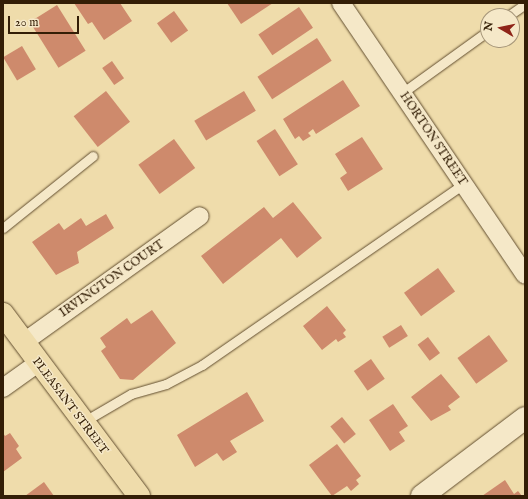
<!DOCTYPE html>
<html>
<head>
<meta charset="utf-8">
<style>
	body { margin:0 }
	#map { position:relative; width:528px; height:499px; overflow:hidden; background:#efdcab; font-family:"IM FELL English",serif }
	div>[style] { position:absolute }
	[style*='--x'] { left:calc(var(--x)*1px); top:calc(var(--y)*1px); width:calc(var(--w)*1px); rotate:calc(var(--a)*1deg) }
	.building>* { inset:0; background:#ce8a6c; transform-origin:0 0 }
	.roads { filter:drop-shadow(0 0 1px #624e2f) drop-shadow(0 0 1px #624e2f) }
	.lane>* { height:9px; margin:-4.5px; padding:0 4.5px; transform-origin:4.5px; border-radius:4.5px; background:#f5e8c8 }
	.street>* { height:18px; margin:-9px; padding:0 9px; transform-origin:9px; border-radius:9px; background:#f5e8c8 }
	.secondary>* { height:22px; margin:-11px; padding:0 11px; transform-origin:11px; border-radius:11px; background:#f5e8c8 }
	.highway>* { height:22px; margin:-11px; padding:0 11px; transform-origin:11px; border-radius:11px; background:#efdcab }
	span { translate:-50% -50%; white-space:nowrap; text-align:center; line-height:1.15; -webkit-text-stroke:3px #f5e8c8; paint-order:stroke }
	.street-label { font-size:12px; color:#331e06 }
	.frame { position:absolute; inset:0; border:4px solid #331e06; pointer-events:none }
	.north { position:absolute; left:480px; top:8px; width:40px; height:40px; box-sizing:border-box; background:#f5e8c8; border:1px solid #a7977a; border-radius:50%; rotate:279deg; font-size:11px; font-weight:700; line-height:16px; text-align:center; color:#331e06 }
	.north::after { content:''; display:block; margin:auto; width:14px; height:18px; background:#8f2418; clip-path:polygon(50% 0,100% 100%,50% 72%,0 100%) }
	.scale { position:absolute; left:8px; top:16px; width:71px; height:18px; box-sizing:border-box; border:2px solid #331e06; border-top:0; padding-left:5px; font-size:12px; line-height:14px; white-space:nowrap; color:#331e06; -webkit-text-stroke:3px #f5e8c8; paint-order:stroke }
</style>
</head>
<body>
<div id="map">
	<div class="building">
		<i style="clip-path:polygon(74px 3px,120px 3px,132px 21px,104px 40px,92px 22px,88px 24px)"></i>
		<i style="clip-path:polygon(227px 3px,273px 3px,241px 24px)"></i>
		<i style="left:57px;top:5px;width:54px;height:32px;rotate:58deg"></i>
		<i style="left:299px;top:7px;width:25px;height:49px;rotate:56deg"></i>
		<i style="left:174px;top:11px;width:24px;height:21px;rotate:54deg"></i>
		<i style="left:317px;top:38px;width:27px;height:71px;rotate:57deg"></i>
		<i style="left:22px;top:46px;width:27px;height:22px;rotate:59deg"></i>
		<i style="left:112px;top:61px;width:21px;height:12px;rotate:55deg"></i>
		<i style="clip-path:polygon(343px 80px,360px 106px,316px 134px,313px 129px,308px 133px,311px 136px,303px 141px,299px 136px,295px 139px,283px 119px)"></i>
		<i style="left:106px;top:91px;width:39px;height:41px;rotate:52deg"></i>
		<i style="left:244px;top:91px;width:23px;height:58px;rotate:59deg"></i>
		<i style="left:275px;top:129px;width:42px;height:22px;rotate:57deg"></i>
		<i style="clip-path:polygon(362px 137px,383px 169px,348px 191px,340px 178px,347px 173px,335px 154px)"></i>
		<i style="left:174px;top:139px;width:36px;height:44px;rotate:54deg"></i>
		<i style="clip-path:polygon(293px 202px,322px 238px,297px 258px,281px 238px,223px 284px,201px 256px,264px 207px,273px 218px)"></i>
		<i style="clip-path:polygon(106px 214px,114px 228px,77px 252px,79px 263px,56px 275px,32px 242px,59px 223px,64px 230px,81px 218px,86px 226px)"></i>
		<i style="left:438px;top:268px;width:29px;height:42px;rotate:54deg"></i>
		<i style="clip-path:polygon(327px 306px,346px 330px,343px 333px,346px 337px,338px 342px,336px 339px,322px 350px,303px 326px)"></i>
		<i style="clip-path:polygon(152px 310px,176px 343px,133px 380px,120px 379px,101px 351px,106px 347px,100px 338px,127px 318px,131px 324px)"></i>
		<i style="left:401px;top:325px;width:13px;height:22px;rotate:58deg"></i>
		<i style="left:489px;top:335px;width:32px;height:39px;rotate:54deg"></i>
		<i style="left:428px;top:337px;width:20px;height:13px;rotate:53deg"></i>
		<i style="left:371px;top:359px;width:24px;height:21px;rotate:55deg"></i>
		<i style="clip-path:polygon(441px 374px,460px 397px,448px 406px,451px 410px,431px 421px,411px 397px)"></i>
		<i style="clip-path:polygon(247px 392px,264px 421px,230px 441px,237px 452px,223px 461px,217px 453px,195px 467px,177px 435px)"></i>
		<i style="clip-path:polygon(393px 404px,408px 426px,399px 432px,405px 441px,390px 451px,369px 420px)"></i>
		<i style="left:342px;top:417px;width:22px;height:15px;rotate:51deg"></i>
		<i style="clip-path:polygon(3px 433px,5px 436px,10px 433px,19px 446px,16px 449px,22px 458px,3px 472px)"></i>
		<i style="clip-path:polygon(337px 444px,361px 476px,356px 480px,359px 484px,351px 491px,347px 486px,332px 496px,309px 465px)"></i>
		<i style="clip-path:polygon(505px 480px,514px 494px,518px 491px,522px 496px,482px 496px)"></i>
		<i style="clip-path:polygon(44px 482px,54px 496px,25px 496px)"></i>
	</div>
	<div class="roads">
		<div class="lane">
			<i style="--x:508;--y:16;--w:21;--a:-35"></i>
			<i style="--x:402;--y:93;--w:106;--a:-35.8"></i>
			<i style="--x:3;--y:228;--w:115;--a:-38.7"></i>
			<i style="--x:83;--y:422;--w:56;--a:-30.3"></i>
			<i style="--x:131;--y:394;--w:36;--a:-16"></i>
			<i style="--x:166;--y:384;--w:41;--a:-27.8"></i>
			<i style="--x:202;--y:365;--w:318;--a:-34.7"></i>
		</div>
		<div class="street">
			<i style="--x:341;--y:3;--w:328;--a:55.9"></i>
			<i style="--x:24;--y:342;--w:216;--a:-35.6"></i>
			<i style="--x:3;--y:388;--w:43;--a:-35.5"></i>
		</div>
		<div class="secondary">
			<i style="--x:422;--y:496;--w:129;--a:-37.1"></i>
		</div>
		<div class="highway">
			<i style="--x:3;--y:314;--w:227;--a:53.2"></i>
		</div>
	</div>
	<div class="street-label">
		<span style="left:433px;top:139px;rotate:56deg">HORTON STREET</span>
		<span style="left:112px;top:279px;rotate:-35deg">IRVINGTON COURT</span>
		<span style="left:70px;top:406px;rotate:53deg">PLEASANT STREET</span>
	</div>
	<div class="frame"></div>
	<div class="north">N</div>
	<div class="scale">20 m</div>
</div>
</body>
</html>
